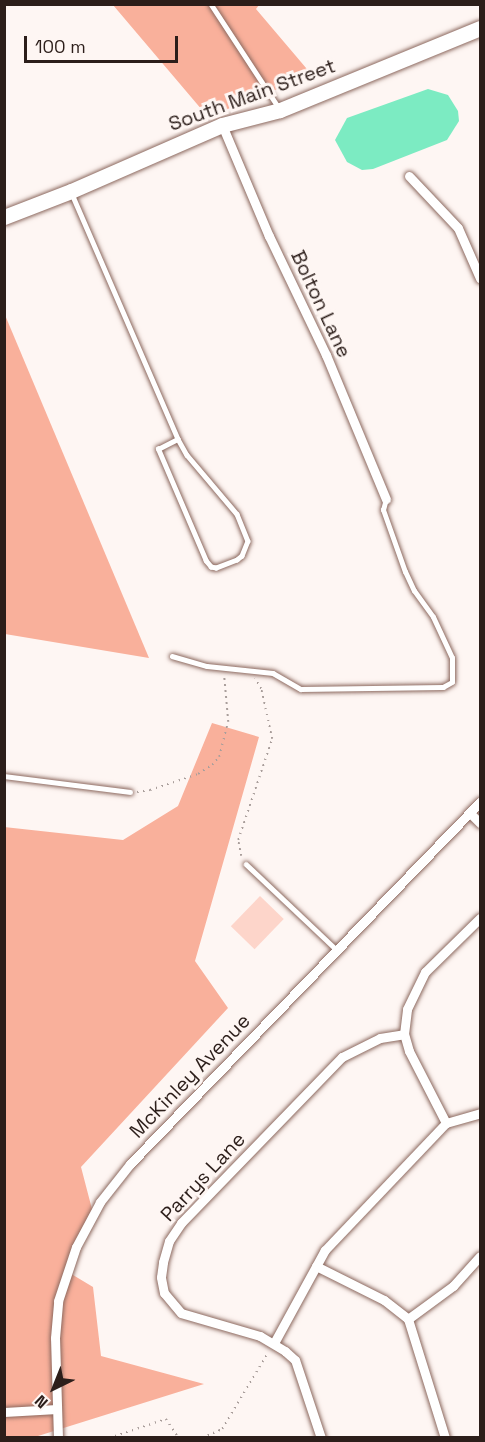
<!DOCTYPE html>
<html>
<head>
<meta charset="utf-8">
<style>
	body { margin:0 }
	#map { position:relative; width:485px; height:1442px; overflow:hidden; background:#fef6f3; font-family:"Space Grotesk",sans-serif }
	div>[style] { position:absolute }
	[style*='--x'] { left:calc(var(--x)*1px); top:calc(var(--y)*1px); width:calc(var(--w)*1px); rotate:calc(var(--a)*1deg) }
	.green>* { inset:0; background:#f9b09b }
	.water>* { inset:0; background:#7cebc2 }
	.building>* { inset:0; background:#fdd5ca; transform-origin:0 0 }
	.path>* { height:1.5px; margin-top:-0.75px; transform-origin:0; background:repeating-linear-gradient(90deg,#a99e9b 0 1.5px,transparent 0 6px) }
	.roads { filter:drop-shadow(0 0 2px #8c695f) drop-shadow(0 0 2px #8c695f) }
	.service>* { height:4.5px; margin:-2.25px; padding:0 2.25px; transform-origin:2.25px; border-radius:2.25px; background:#fff }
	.minor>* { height:9px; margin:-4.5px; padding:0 4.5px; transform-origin:4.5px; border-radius:4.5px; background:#fff }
	.trunk>* { height:15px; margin:-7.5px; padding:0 7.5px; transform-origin:7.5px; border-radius:7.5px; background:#fff }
	span { translate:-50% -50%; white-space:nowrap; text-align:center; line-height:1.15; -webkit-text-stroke:6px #fef6f3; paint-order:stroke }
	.street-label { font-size:20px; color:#2c1e1a }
	.frame { position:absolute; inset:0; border:6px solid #2c1e1a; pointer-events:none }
	.north { position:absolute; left:24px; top:1358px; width:60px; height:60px; -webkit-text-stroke:4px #fef6f3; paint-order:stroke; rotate:223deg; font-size:16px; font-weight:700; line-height:24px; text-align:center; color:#2c1e1a }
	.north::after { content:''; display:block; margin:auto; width:21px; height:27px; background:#2c1e1a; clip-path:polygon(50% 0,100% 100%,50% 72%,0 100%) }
	.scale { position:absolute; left:24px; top:36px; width:154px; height:27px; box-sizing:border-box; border:3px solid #2c1e1a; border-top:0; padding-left:8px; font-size:18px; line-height:21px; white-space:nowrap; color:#2c1e1a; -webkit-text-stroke:4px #fef6f3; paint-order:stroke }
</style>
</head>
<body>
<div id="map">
	<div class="green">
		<i style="clip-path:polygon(113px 5px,259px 5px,256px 9px,312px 75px,208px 117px)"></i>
		<i style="clip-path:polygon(4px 315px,5px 315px,149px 658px,5px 634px)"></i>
		<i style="clip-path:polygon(212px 723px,259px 737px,195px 961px,228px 1008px,81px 1167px,93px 1213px,68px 1272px,93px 1287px,101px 1356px,204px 1384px,38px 1436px,5px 1436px,4px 827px,123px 840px,178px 806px)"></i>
	</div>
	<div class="water">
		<i style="clip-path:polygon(428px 89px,448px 95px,458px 111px,459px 121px,447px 140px,373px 169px,362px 170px,347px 162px,335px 140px,347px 118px)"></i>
	</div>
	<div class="building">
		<i style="left:260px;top:896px;width:33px;height:42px;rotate:44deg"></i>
	</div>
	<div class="path">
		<i style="--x:137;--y:792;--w:13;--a:-9"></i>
		<i style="--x:150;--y:790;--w:51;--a:-18.4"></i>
		<i style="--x:198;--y:774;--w:17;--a:-33"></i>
		<i style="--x:212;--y:765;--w:11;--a:-49"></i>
		<i style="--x:219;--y:757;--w:36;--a:-76"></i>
		<i style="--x:228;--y:722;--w:45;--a:-95.1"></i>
		<i style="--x:241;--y:856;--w:16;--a:-101"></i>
		<i style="--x:238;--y:840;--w:107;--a:-71.4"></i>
		<i style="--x:272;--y:739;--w:51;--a:-102.4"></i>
		<i style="--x:261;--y:689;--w:12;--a:-121"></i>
		<i style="--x:109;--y:1438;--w:60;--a:-18.4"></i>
		<i style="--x:166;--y:1419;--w:23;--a:56"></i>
		<i style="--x:202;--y:1438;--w:22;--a:-24"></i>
		<i style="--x:222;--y:1429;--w:87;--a:-59"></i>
	</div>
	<div class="roads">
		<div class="service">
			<i style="--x:211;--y:4;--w:124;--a:56.8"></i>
			<i style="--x:72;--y:194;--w:267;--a:66.6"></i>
			<i style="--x:178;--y:439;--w:18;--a:61"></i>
			<i style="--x:187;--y:455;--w:77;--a:49.7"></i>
			<i style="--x:237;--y:514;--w:29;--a:68"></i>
			<i style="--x:248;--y:541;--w:16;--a:112"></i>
			<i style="--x:242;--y:556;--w:6;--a:141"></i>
			<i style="--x:237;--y:560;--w:22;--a:159"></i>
			<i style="--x:216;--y:568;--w:5;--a:-169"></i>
			<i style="--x:211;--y:567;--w:8;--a:-130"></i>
			<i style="--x:206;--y:561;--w:122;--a:-113.2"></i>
			<i style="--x:158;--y:449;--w:22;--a:-27"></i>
			<i style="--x:172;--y:656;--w:36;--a:16"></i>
			<i style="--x:207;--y:666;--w:66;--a:6.1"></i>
			<i style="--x:273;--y:673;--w:32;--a:30"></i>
			<i style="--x:301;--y:689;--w:142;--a:-0.8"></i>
			<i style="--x:443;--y:687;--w:10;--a:-29"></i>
			<i style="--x:452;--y:682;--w:24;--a:-90"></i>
			<i style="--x:452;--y:658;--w:45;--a:-114.9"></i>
			<i style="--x:433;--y:617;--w:32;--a:-126"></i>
			<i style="--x:414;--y:591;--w:21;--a:-115"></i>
			<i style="--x:405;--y:572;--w:66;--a:-109.5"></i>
			<i style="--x:383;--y:510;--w:11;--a:-75"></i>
			<i style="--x:4;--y:776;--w:127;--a:7.2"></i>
			<i style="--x:246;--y:864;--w:125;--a:43.4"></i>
		</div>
		<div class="minor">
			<i style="--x:222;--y:125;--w:121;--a:67.1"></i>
			<i style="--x:269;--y:236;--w:132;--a:64.4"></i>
			<i style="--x:326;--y:355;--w:156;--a:67.4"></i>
			<i style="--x:409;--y:176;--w:71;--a:46.7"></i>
			<i style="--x:458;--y:228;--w:55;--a:66.3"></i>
			<i style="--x:470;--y:813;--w:14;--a:45"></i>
			<i style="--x:446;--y:1123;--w:81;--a:-117.2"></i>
			<i style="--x:409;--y:1051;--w:18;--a:-106"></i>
			<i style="--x:404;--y:1034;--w:25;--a:-83"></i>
			<i style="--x:407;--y:1009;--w:41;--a:-64.1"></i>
			<i style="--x:425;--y:972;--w:77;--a:-44.5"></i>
			<i style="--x:446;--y:1123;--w:35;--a:-16"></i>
			<i style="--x:316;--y:1266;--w:76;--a:26.6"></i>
			<i style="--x:384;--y:1300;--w:31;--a:38"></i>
			<i style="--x:408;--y:1319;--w:125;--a:72.7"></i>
			<i style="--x:408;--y:1319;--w:56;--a:-36.3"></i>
			<i style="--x:453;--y:1286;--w:40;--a:-48"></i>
			<i style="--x:274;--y:1343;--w:106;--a:-61.3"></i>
			<i style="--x:325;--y:1250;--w:175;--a:-46.4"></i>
			<i style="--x:4;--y:1412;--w:53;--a:-3.2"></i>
			<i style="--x:58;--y:1438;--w:100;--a:-91.7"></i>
			<i style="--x:55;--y:1338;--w:37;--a:-85"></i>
			<i style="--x:58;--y:1301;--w:57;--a:-71.6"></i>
			<i style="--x:76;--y:1247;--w:51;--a:-61.9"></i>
			<i style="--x:100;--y:1202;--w:48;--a:-51.7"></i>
			<i style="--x:130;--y:1164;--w:504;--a:-45.97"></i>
			<i style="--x:321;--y:1438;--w:82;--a:-108.4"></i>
			<i style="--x:295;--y:1360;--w:13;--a:-138"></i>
			<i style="--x:285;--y:1351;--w:29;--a:-149"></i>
			<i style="--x:260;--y:1336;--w:82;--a:-163.8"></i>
			<i style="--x:181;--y:1313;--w:26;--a:-130"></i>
			<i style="--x:164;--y:1293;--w:16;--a:-101"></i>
			<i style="--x:161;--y:1277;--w:15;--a:-82"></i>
			<i style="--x:163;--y:1262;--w:22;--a:-74"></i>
			<i style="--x:169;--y:1241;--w:22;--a:-56"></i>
			<i style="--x:181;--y:1223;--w:231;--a:-45.9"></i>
			<i style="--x:342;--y:1057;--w:42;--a:-26.6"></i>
			<i style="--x:380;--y:1038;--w:24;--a:-9"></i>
		</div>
		<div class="trunk">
			<i style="--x:4;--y:217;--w:72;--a:-21.2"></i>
			<i style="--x:71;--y:191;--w:165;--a:-23.6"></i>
			<i style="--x:222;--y:125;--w:60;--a:-14.5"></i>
			<i style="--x:280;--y:110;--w:216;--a:-22.3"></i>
		</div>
	</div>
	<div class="street-label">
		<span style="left:252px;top:95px;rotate:-20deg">South Main Street</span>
		<span style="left:321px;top:304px;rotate:65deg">Bolton Lane</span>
		<span style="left:190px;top:1076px;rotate:-46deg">McKinley Avenue</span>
		<span style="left:203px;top:1177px;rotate:-47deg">Parrys Lane</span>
	</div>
	<div class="frame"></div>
	<div class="north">N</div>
	<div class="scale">100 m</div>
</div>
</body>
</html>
